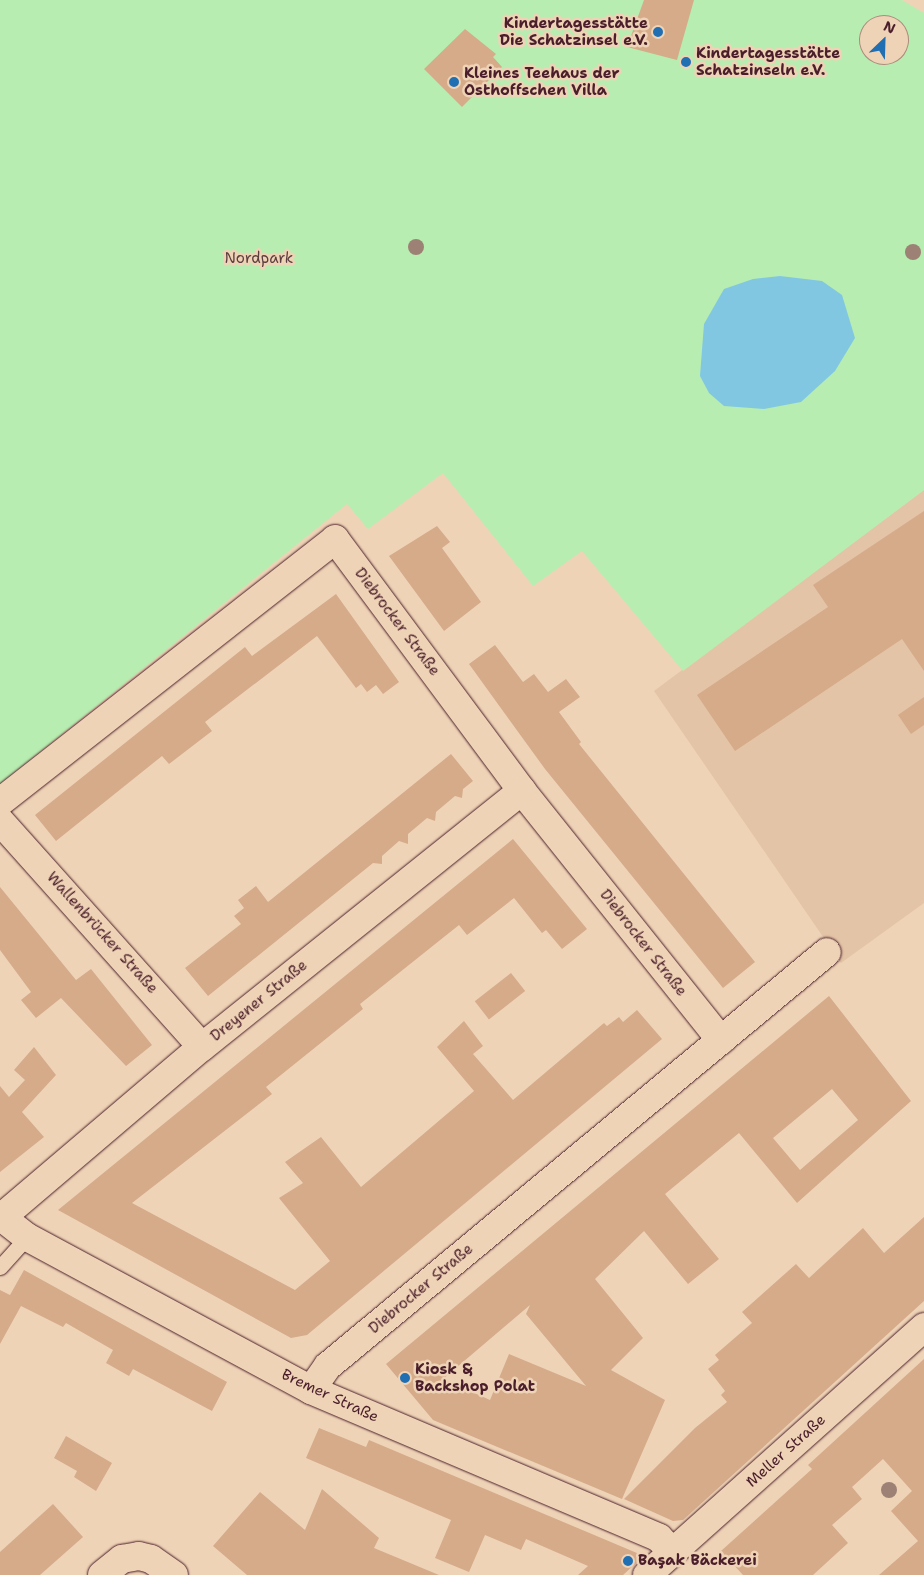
<!DOCTYPE html>
<html>
<head>
<meta charset="utf-8">
<style>
	body { margin:0 }
	#map { position:relative; width:924px; height:1575px; overflow:hidden; background:#efd3b6; font-family:"Shantell Sans",sans-serif }
	div>[style] { position:absolute }
	[style*='--x'] { left:calc(var(--x)*1px); top:calc(var(--y)*1px); width:calc(var(--w)*1px); rotate:calc(var(--a)*1deg) }
	.built>* { inset:0; background:#e4c4a6 }
	.green>* { inset:0; background:#b7edb0 }
	.water>* { inset:0; background:#81c7e2 }
	.building>* { inset:0; background:#d5ab8a; transform-origin:0 0 }
	.roads { filter:drop-shadow(0 0 1px #4a1f2b) drop-shadow(0 0 1px #4a1f2b) }
	.lane>* { height:15px; margin:-7.5px; padding:0 7.5px; transform-origin:7.5px; border-radius:7.5px; background:#efd3b6 }
	.street>* { height:28px; margin:-14px; padding:0 14px; transform-origin:14px; border-radius:14px; background:#efd3b6 }
	.trees>* { width:16px; height:16px; margin:-8px; border-radius:50%; background:#9d8175 }
	.dots>* { width:14px; height:14px; translate:-50% -50%; box-sizing:border-box; border:2px solid #efd3b6; border-radius:50% }
	span { translate:-50% -50%; white-space:nowrap; text-align:center; line-height:1.15; -webkit-text-stroke:5px #efd3b6; paint-order:stroke }
	.poi-label { font-size:15px; color:#4a1f2b; font-weight:700 }
	.right { translate:-100% -50%; text-align:right }
	.left { translate:0 -50%; text-align:left }
	.park-label { font-size:15px; color:#5a3e3f }
	.street-label { font-size:15px; color:#4a1f2b }
	.north { position:absolute; left:859px; top:15px; width:50px; height:50px; box-sizing:border-box; background:#efd3b6; border:1px solid #ad8b7e; border-radius:50%; rotate:24deg; font-size:14px; font-weight:700; line-height:20px; text-align:center; color:#4a1f2b }
	.north::after { content:''; display:block; margin:auto; width:18px; height:22px; background:#1f6fb2; clip-path:polygon(50% 0,100% 100%,50% 72%,0 100%) }
</style>
</head>
<body>
<div id="map">
	<div class="built">
		<i style="clip-path:polygon(924px 490px,924px 903px,841px 963px,654px 691px)"></i>
	</div>
	<div class="green">
		<i style="clip-path:polygon(evenodd,0 0,902px 0,924px 13px,924px 490px,683px 671px,582px 551px,533px 586px,443px 473px,368px 529px,347px 504px,0 784px,0 0,869px 25px,899px 25px,899px 55px,869px 55px,869px 25px)"></i>
	</div>
	<div class="water">
		<i style="clip-path:polygon(780px 276px,822px 281px,842px 295px,855px 338px,835px 371px,801px 402px,764px 409px,724px 406px,709px 393px,700px 376px,704px 324px,724px 289px,753px 279px)"></i>
	</div>
	<div class="building">
		<i style="clip-path:polygon(644px 0,694px 0,677px 60px,627px 47px)"></i>
		<i style="clip-path:polygon(465px 29px,496px 54px,493px 57px,502px 67px,462px 107px,424px 69px)"></i>
		<i style="clip-path:polygon(924px 511px,924px 671px,902px 639px,735px 751px,697px 695px,828px 607px,813px 585px)"></i>
		<i style="clip-path:polygon(437px 526px,450px 542px,442px 548px,481px 602px,444px 631px,389px 556px)"></i>
		<i style="clip-path:polygon(336px 594px,399px 682px,383px 694px,376px 685px,367px 692px,361px 684px,356px 688px,317px 636px,205px 722px,212px 731px,169px 764px,162px 756px,56px 841px,35px 815px,245px 647px,252px 656px)"></i>
		<i style="clip-path:polygon(495px 645px,523px 682px,534px 674px,548px 692px,566px 679px,580px 697px,559px 712px,581px 742px,579px 744px,755px 962px,723px 988px,545px 769px,469px 664px)"></i>
		<i style="clip-path:polygon(924px 697px,924px 725px,911px 734px,898px 715px)"></i>
		<i style="clip-path:polygon(451px 754px,473px 781px,463px 789px,462px 798px,455px 796px,436px 812px,435px 821px,427px 818px,408px 834px,408px 844px,399px 841px,382px 856px,382px 864px,373px 863px,208px 996px,185px 968px,241px 924px,234px 916px,244px 908px,238px 900px,256px 886px,268px 902px)"></i>
		<i style="clip-path:polygon(513px 839px,587px 929px,562px 949px,546px 930px,542px 933px,514px 898px,467px 935px,459px 925px,360px 1004px,363px 1009px,266px 1087px,272px 1094px,132px 1203px,295px 1290px,330px 1261px,279px 1198px,303px 1183px,285px 1162px,321px 1137px,361px 1187px,474px 1091px,437px 1047px,464px 1021px,483px 1046px,473px 1054px,513px 1100px,604px 1023px,607px 1026px,619px 1017px,623px 1022px,637px 1010px,662px 1039px,307px 1335px,291px 1338px,58px 1210px)"></i>
		<i style="clip-path:polygon(0 887px,76px 980px,91px 969px,152px 1045px,126px 1066px,61px 998px,36px 1018px,21px 1000px,31px 992px,0 950px)"></i>
		<i style="left:511px;top:973px;width:23px;height:46px;rotate:52deg"></i>
		<i style="clip-path:polygon(evenodd,829px 996px,911px 1101px,797px 1203px,739px 1133px,665px 1194px,719px 1259px,688px 1284px,644px 1231px,595px 1279px,643px 1338px,611px 1370px,665px 1400px,622px 1499px,433px 1420px,386px 1364px,829px 996px,832px 1089px,858px 1120px,800px 1170px,773px 1138px,832px 1089px,829px 996px,530px 1305px,526px 1314px,586px 1386px,509px 1354px,490px 1400px,443px 1379px,530px 1305px)"></i>
		<i style="clip-path:polygon(34px 1047px,56px 1075px,22px 1112px,44px 1137px,0 1172px,0 1086px,9px 1097px,25px 1080px,14px 1070px)"></i>
		<i style="clip-path:polygon(924px 1217px,924px 1301px,683px 1520px,673px 1521px,624px 1499px,695px 1428px,727px 1402px,721px 1395px,725px 1391px,708px 1369px,719px 1360px,715px 1355px,752px 1323px,742px 1312px,796px 1264px,809px 1278px,863px 1228px,884px 1253px)"></i>
		<i style="clip-path:polygon(24px 1270px,227px 1382px,212px 1411px,133px 1369px,129px 1376px,106px 1363px,113px 1350px,66px 1323px,63px 1327px,21px 1306px,0 1344px,0 1290px,10px 1295px)"></i>
		<i style="clip-path:polygon(924px 1359px,924px 1575px,879px 1575px,918px 1541px,891px 1511px,912px 1491px,883px 1459px,852px 1487px,862px 1499px,832px 1525px,848px 1543px,813px 1575px,743px 1575px,721px 1551px,812px 1469px,808px 1465px)"></i>
		<i style="clip-path:polygon(319px 1428px,366px 1447px,369px 1440px,644px 1556px,623px 1575px,578px 1575px,588px 1566px,526px 1539px,521px 1550px,485px 1535px,469px 1572px,435px 1558px,451px 1520px,306px 1458px)"></i>
		<i style="clip-path:polygon(66px 1436px,112px 1463px,96px 1491px,74px 1477px,77px 1471px,54px 1458px)"></i>
		<i style="clip-path:polygon(322px 1489px,379px 1538px,374px 1548px,439px 1575px,247px 1575px,213px 1546px,260px 1492px,305px 1530px)"></i>
		<i style="clip-path:polygon(53px 1504px,83px 1537px,40px 1575px,0 1575px,0 1552px)"></i>
	</div>
	<div class="roads">
		<div class="lane">
			<i style="--x:0;--y:1267;--w:40;--a:-48"></i>
		</div>
		<div class="street">
			<i style="--x:0;--y:802;--w:426;--a:-38.1"></i>
			<i style="--x:335;--y:539;--w:314;--a:53.4"></i>
			<i style="--x:522;--y:791;--w:319;--a:51.4"></i>
			<i style="--x:0;--y:821;--w:303;--a:48.2"></i>
			<i style="--x:0;--y:1216;--w:34;--a:38"></i>
			<i style="--x:27;--y:1237;--w:323;--a:28.3"></i>
			<i style="--x:311;--y:1390;--w:378;--a:23"></i>
			<i style="--x:659;--y:1538;--w:20;--a:45"></i>
			<i style="--x:2;--y:1217;--w:262;--a:-40.4"></i>
			<i style="--x:202;--y:1047;--w:410;--a:-38.7"></i>
			<i style="--x:311;--y:1390;--w:29;--a:-55"></i>
			<i style="--x:328;--y:1366;--w:648;--a:-39.68"></i>
			<i style="--x:102;--y:1575;--w:26;--a:-39"></i>
			<i style="--x:122;--y:1559;--w:17;--a:-10"></i>
			<i style="--x:139;--y:1556;--w:12;--a:14"></i>
			<i style="--x:151;--y:1559;--w:28;--a:35"></i>
			<i style="--x:647;--y:1575;--w:372;--a:-41.8"></i>
		</div>
	</div>
	<div class="trees">
		<i style="left:416px;top:247px"></i>
		<i style="left:913px;top:252px"></i>
		<i style="left:889px;top:1490px"></i>
	</div>
	<div class="dots">
		<i style="left:658px;top:32px;background:#1f6fb2"></i>
		<i style="left:686px;top:62px;background:#1f6fb2"></i>
		<i style="left:454px;top:82px;background:#1f6fb2"></i>
		<i style="left:405px;top:1378px;background:#1f6fb2"></i>
		<i style="left:628px;top:1561px;background:#1f6fb2"></i>
	</div>
	<div class="poi-label">
		<span class="right" style="left:648px;top:32px">Kindertagesstätte<br>Die Schatzinsel e.V.</span>
		<span class="left" style="left:696px;top:62px">Kindertagesstätte<br>Schatzinseln e.V.</span>
		<span class="left" style="left:464px;top:82px">Kleines Teehaus der<br>Osthoffschen Villa</span>
		<span class="left" style="left:415px;top:1378px">Kiosk &amp;<br>Backshop Polat</span>
		<span class="left" style="left:638px;top:1561px">Başak Bäckerei</span>
	</div>
	<div class="park-label">
		<span style="left:259px;top:259px">Nordpark</span>
	</div>
	<div class="street-label">
		<span style="left:397px;top:622px;rotate:53deg">Diebrocker Straße</span>
		<span style="left:102px;top:933px;rotate:48deg">Wallenbrücker Straße</span>
		<span style="left:643px;top:943px;rotate:52deg">Diebrocker Straße</span>
		<span style="left:259px;top:1001px;rotate:-39deg">Dreyener Straße</span>
		<span style="left:421px;top:1289px;rotate:-40deg">Diebrocker Straße</span>
		<span style="left:330px;top:1396px;rotate:25deg">Bremer Straße</span>
		<span style="left:786px;top:1451px;rotate:-42deg">Meller Straße</span>
	</div>
	<div class="north">N</div>
</div>
</body>
</html>
